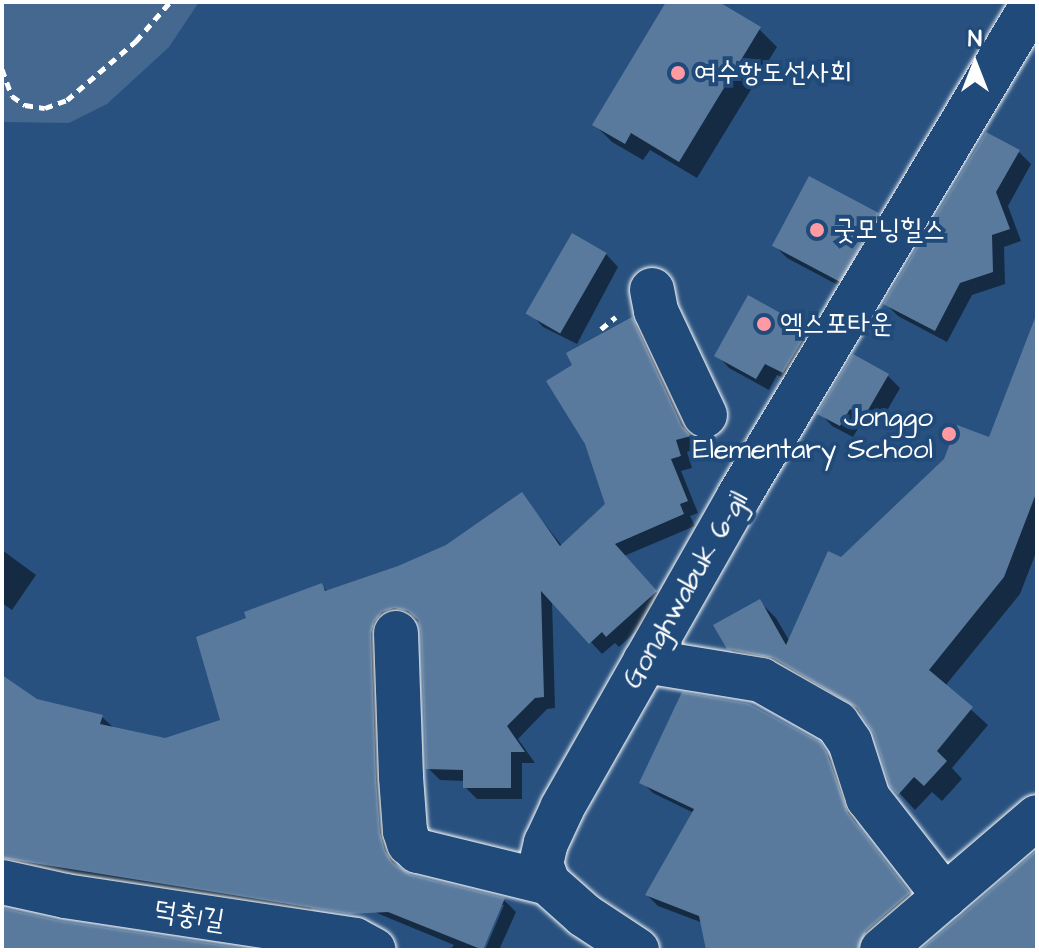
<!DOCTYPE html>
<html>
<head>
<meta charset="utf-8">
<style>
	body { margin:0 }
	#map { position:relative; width:1039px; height:952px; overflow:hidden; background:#28517f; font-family:"Architects Daughter","Poor Story",sans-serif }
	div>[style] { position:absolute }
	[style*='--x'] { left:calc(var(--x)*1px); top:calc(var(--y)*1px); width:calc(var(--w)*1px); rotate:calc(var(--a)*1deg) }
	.green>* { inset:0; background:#446890 }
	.shadow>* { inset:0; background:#0007 }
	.building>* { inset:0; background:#5a7a9d; transform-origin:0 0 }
	.path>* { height:5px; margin-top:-2.5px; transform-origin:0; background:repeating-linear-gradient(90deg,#fff 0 8px,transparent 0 14px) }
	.roads { filter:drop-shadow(0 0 2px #fff) drop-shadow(0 0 2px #fff) }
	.minor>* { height:44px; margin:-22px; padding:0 22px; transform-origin:22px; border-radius:22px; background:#1f4a7a }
	.dots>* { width:22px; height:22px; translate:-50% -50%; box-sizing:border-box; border:4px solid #1f4a7a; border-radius:50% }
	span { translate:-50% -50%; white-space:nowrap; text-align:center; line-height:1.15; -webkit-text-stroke:8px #1f4a7a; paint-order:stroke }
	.poi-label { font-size:28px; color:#fff }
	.left { translate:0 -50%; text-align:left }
	.right { translate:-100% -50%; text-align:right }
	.street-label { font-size:28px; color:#fff }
	.frame { position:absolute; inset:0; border:4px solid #fff; pointer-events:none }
	.north { position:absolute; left:935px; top:24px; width:80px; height:80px; -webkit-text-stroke:6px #1f4a7a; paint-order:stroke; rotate:0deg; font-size:22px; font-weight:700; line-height:32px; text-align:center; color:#fff }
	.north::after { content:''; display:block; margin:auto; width:28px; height:36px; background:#fff; clip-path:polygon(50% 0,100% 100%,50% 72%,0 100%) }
</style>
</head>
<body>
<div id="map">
	<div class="green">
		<i style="clip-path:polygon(2px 2px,199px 2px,169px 47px,107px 104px,69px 123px,2px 122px)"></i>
	</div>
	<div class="shadow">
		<i style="clip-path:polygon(669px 2px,715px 2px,759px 29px,777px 47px,697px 178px,650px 150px,643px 160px,612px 142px,594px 124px)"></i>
		<i style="clip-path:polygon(1019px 152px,1031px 164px,1008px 206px,1021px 241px,1004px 247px,1005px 284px,972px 295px,947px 342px,898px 316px,885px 303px)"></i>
		<i style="clip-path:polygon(878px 214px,890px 226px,851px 292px,787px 258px,775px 246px)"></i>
		<i style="clip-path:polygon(606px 254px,618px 267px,577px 344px,543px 327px,531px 314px)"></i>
		<i style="clip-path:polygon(749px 298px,808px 331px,820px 343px,796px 384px,777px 375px,769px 390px,729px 368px,717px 355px)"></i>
		<i style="clip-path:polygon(1037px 317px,1037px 550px,1020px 594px,945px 686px,988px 725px,952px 768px,962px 779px,942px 801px,932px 792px,915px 810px,892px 785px,875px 733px,866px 718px,791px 674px,746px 665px,729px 648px,760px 602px,776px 618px,790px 642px,842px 560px,990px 439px)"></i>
		<i style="clip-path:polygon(632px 320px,643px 332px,700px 448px,687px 452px,692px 468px,681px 471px,698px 513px,690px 516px,695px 526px,624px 556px,667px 603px,619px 647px,615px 643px,602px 654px,552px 600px,555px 708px,547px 709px,518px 739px,535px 763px,522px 763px,522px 799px,477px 799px,465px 787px,465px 781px,440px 780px,428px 768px,423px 632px,420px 622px,407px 619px,391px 846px,397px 865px,410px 877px,504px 900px,516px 912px,499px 950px,485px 950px,504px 905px,500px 905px,481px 950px,450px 950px,454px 945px,278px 872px,320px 918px,2px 872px,2px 688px,36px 701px,102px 717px,115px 729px,165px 740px,222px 721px,249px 619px,321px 585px,328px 592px,399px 568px,447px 547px,522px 495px,562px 546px,607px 504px,575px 366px)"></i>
		<i style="clip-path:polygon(888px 376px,900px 388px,877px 428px,863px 420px,853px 437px,832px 426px,820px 413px)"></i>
		<i style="clip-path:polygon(2px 550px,36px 575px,12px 610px,2px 603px)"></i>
		<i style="clip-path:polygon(818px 744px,838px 766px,858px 826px,920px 905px,872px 950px,708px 950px,703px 923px,658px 906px,647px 895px,694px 813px,653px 793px,642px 782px)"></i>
	</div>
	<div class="building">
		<i style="clip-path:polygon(666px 2px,719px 2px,761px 27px,679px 162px,631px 133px,625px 144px,592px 125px)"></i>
		<i style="clip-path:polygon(986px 132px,1020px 150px,996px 192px,1010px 229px,992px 235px,993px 272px,960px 283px,935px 331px,883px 304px)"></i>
		<i style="left:809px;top:176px;width:79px;height:79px;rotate:28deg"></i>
		<i style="left:572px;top:233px;width:40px;height:93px;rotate:30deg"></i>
		<i style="clip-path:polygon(748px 295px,809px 329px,783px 373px,765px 364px,756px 379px,714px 356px)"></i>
		<i style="clip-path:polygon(632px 317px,682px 426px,691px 436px,676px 440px,681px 456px,671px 459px,688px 501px,680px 504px,684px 514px,615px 544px,657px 591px,606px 637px,602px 632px,589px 644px,541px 591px,544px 697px,535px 698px,507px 726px,525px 752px,511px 752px,511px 788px,463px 788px,463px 770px,426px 769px,421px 632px,418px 620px,408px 611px,394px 608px,382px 612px,374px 622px,371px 634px,376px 779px,380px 833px,385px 851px,392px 862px,411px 875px,505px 898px,483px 950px,388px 912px,350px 914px,2px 858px,2px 675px,37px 699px,103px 715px,100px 724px,165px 738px,220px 720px,196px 637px,246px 618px,244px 612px,322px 583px,325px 591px,398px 566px,446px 545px,522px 492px,560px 546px,605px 504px,585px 444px,546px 381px,572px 365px,566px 353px)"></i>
		<i style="clip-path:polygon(1035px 318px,1037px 491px,1004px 577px,929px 670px,973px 707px,937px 751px,947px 761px,924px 786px,914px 777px,898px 795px,890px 786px,874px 734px,857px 708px,773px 658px,727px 649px,713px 625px,760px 599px,786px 645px,828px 551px,841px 557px,944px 459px,957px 425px,989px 437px)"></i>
		<i style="clip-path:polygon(853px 354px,889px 374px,864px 417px,850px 409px,840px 426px,817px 414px)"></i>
		<i style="clip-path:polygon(682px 692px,750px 704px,820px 742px,827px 753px,848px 813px,910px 893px,866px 931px,858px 950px,706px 950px,699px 916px,645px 895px,694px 809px,639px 783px)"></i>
		<i style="clip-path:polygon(1037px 850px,1037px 950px,920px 950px,961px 916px)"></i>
		<i style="clip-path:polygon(2px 908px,61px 921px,254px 950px,2px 950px)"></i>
	</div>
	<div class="path">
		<i style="--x:2;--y:69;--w:29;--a:70"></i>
		<i style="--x:12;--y:96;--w:16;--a:35"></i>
		<i style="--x:25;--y:105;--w:20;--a:9"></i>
		<i style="--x:45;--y:108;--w:23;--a:-20"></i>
		<i style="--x:67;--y:100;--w:91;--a:-40.5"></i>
		<i style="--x:136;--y:41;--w:52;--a:-48.9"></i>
		<i style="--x:601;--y:329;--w:19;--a:-39"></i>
	</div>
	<div class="roads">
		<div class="minor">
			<i style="--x:652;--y:290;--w:21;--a:79"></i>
			<i style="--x:656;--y:311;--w:115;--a:64.8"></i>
			<i style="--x:396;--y:633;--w:144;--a:88"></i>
			<i style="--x:401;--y:777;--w:54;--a:85.8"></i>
			<i style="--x:405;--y:831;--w:13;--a:72"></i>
			<i style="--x:409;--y:843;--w:12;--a:42"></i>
			<i style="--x:418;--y:851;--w:134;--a:13.8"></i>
			<i style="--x:645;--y:661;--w:118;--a:9.3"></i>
			<i style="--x:761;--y:680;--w:87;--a:29.5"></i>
			<i style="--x:837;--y:723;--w:23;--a:56"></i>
			<i style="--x:850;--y:742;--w:59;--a:72.2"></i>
			<i style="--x:868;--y:798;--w:125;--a:52.1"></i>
			<i style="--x:2;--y:882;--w:65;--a:12.5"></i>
			<i style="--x:65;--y:896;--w:293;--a:8.6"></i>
			<i style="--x:355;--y:940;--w:21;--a:28"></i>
			<i style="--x:637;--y:950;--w:64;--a:-146.6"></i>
			<i style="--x:584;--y:915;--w:48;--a:-138.4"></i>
			<i style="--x:548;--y:883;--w:20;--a:-110"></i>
			<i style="--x:541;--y:864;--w:22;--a:-77"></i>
			<i style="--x:546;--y:843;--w:38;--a:-65"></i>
			<i style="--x:562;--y:808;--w:359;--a:-60.4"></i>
			<i style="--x:739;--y:496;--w:575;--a:-59.16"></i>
			<i style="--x:882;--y:950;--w:204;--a:-40.6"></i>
		</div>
	</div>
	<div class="dots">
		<i style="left:678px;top:73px;background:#ff9aa2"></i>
		<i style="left:817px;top:230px;background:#ff9aa2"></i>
		<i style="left:764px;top:324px;background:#ff9aa2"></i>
		<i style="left:949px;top:434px;background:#ff9aa2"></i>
	</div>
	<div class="poi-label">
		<span class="left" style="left:694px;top:73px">여수항도선사회</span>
		<span class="left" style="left:833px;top:230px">굿모닝힐스</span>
		<span class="left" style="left:780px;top:324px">엑스포타운</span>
		<span class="right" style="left:933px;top:434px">Jonggo<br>Elementary School</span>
	</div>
	<div class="street-label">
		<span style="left:686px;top:590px;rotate:-60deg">Gonghwabuk 6-gil</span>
		<span style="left:189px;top:916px;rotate:9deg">덕충1길</span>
	</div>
	<div class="frame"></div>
	<div class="north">N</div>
</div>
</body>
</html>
